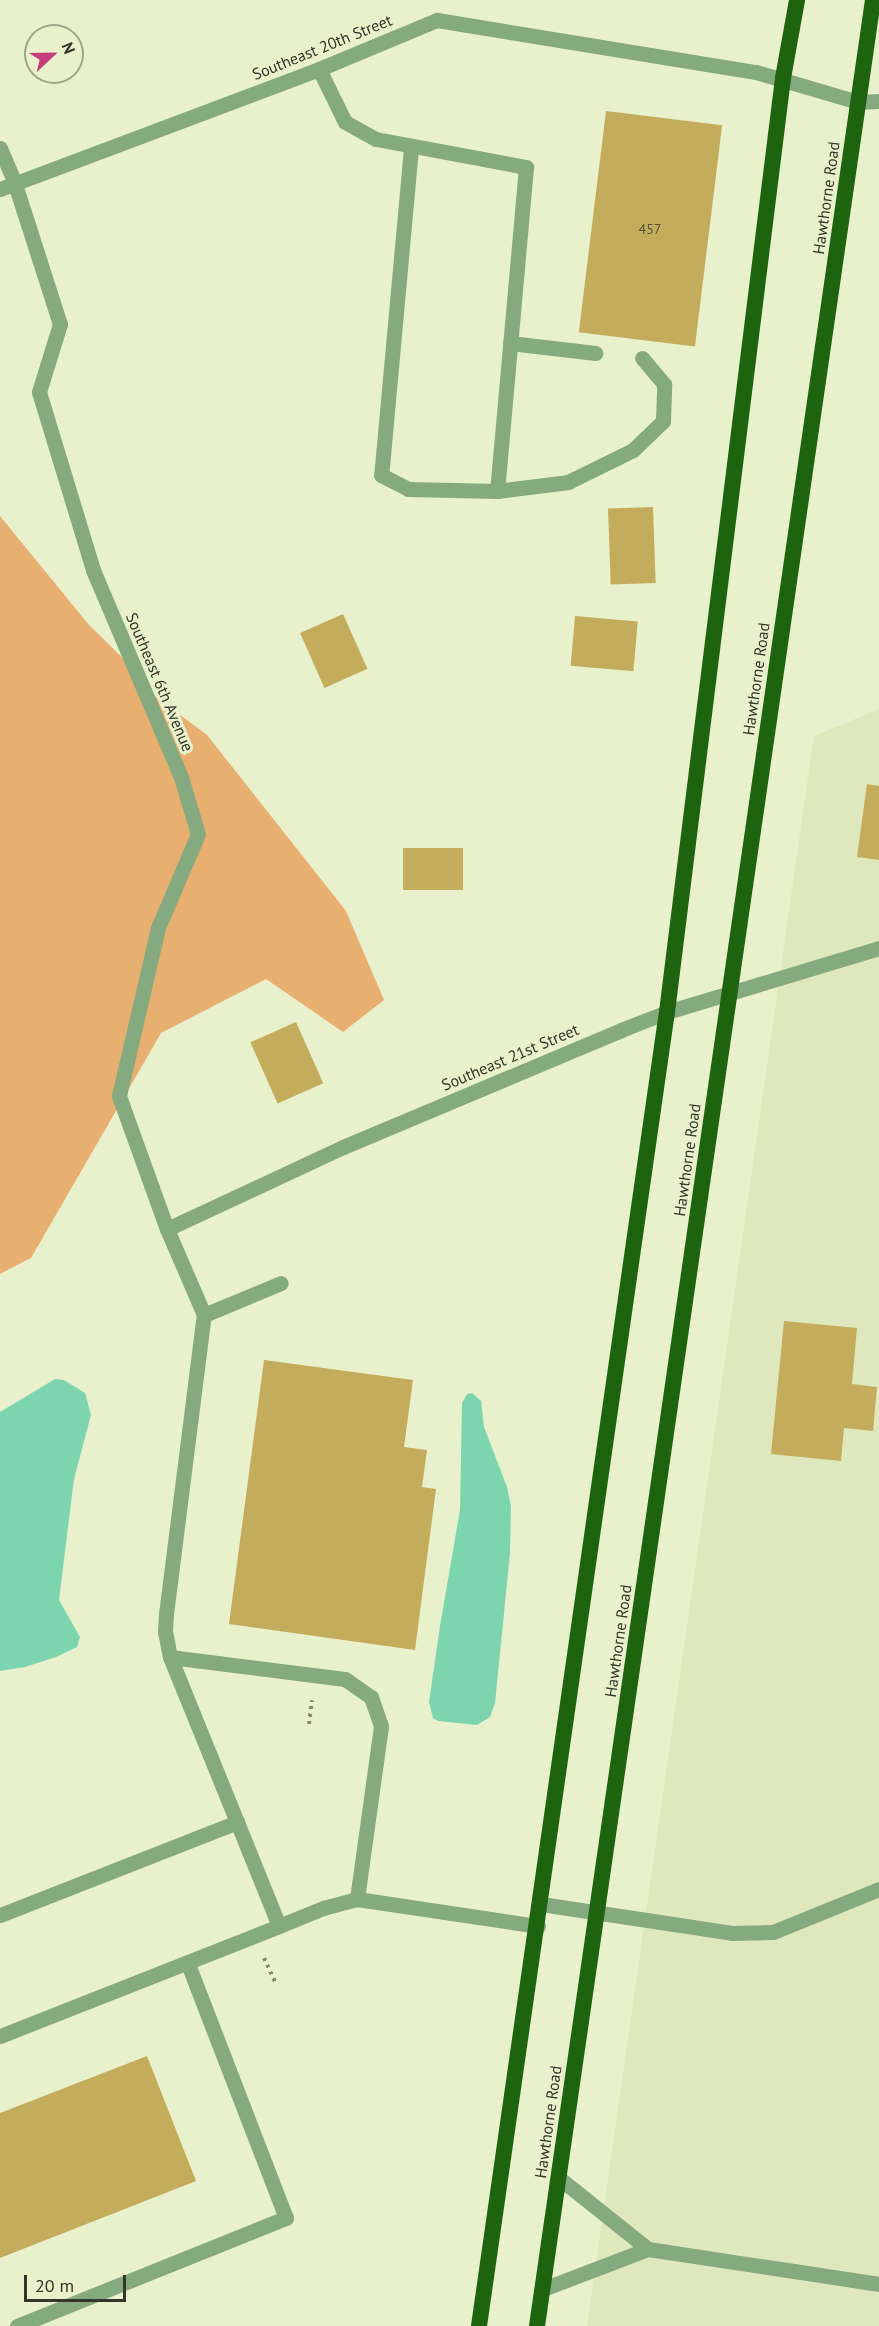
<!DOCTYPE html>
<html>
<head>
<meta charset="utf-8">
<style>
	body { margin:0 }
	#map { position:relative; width:879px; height:2326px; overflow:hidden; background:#e9f0cc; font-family:"PT Sans",sans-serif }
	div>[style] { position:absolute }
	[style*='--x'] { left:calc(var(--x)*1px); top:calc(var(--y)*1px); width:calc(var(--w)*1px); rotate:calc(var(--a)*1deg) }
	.built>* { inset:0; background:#dfe7bc }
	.forest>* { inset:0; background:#e7af70 }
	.water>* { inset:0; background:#7cd5af }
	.building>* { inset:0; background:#c4ac5d; transform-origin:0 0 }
	.path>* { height:4px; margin-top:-2px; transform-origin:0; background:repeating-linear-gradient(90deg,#868a72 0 3px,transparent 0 7.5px) }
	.service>* { height:15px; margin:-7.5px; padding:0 7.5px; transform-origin:7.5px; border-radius:7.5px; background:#86aa7f }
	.minor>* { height:15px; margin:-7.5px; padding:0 7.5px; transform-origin:7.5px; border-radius:7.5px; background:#86aa7f }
	.trunk>* { height:16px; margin:-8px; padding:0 8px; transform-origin:8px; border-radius:8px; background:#1e640e }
	span { translate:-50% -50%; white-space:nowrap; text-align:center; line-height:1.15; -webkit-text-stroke:6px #e9f0cc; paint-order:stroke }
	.number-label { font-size:14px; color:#575435 }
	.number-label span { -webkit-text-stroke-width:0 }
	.street-label { font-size:16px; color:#333628 }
	.north { position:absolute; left:24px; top:24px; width:60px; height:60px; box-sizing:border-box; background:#e9f0cc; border:2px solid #a0a68a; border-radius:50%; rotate:68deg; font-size:16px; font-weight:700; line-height:24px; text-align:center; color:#333628 }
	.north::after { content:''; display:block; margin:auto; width:21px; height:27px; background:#c53d79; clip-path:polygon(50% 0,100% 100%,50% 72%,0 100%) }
	.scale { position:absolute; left:24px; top:2275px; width:102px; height:27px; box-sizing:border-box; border:3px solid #333628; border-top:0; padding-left:8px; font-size:18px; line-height:21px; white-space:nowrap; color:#333628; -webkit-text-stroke:4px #e9f0cc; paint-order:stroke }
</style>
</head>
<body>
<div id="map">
	<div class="built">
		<i style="clip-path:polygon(879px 709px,879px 2326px,587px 2326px,814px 736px)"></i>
	</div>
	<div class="forest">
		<i style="clip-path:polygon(0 516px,89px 625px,131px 666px,152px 694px,207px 735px,346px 911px,384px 1000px,343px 1032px,266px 979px,161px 1033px,31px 1258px,0 1274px)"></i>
	</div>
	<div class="water">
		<i style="clip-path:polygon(55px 1379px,64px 1380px,85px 1393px,91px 1415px,74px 1479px,59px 1600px,80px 1637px,77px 1647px,56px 1657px,25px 1667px,0 1671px,0 1412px)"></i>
		<i style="clip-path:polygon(472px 1393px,481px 1401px,484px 1427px,507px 1487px,511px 1506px,510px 1553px,495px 1703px,490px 1717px,477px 1725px,438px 1721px,433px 1718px,429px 1702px,440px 1626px,460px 1510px,462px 1403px,467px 1394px)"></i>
	</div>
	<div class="building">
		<i style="left:606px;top:111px;width:117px;height:223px;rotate:7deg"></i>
		<i style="left:653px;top:507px;width:76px;height:45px;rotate:88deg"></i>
		<i style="left:343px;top:614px;width:60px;height:47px;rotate:66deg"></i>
		<i style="left:575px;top:616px;width:63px;height:50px;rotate:5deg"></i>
		<i style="clip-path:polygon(867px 784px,879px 786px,879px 860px,857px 857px)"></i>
		<i style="left:463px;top:848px;width:42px;height:60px;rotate:90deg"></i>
		<i style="left:296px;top:1022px;width:67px;height:50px;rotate:66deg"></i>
		<i style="clip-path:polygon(784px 1321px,857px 1328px,852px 1384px,877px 1387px,873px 1431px,844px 1428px,841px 1461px,771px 1454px)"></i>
		<i style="clip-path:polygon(264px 1360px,413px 1380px,404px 1447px,427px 1450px,422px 1487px,436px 1489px,415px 1650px,229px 1624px)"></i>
		<i style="clip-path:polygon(147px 2056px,196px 2181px,0 2258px,0 2113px)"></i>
	</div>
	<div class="path">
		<i style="--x:309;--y:1724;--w:24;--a:-83"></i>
		<i style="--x:264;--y:1958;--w:26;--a:65"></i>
	</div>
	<div class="service">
		<i style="--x:319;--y:69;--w:59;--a:63.9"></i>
		<i style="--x:345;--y:122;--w:35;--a:29"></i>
		<i style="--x:376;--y:139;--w:153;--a:10.6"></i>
		<i style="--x:526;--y:167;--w:325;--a:95.1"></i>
		<i style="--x:411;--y:148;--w:328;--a:95.2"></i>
		<i style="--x:381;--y:475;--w:30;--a:27"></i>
		<i style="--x:408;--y:489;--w:89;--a:1.3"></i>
		<i style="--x:497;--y:491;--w:72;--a:-7.2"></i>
		<i style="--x:568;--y:482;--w:72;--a:-26.2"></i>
		<i style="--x:633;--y:450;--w:42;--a:-44"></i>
		<i style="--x:663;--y:421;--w:37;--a:-88"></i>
		<i style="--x:664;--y:384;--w:34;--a:-130"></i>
		<i style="--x:510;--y:343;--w:86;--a:6.7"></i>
		<i style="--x:167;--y:1229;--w:94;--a:66.7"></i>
		<i style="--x:170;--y:1657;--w:176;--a:7.2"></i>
		<i style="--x:345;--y:1679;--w:32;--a:35"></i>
		<i style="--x:371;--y:1697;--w:31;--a:71"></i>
		<i style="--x:381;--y:1726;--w:175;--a:97.9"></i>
		<i style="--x:237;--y:1822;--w:112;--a:68"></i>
		<i style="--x:279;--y:1926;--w:48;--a:-22.2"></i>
		<i style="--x:323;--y:1908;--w:35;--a:-15"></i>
		<i style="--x:357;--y:1899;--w:183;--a:8.5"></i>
		<i style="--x:0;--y:1915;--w:255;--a:-21.4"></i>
		<i style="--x:237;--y:1822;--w:178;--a:-112.1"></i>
		<i style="--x:170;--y:1657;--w:25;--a:-101"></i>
		<i style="--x:165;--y:1632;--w:18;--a:-87"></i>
		<i style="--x:166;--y:1614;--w:301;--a:-82.8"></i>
		<i style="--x:204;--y:1315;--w:83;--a:-22.6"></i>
		<i style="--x:0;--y:2036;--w:300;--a:-21.5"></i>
		<i style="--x:648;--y:2249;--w:234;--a:8.6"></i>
		<i style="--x:543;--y:2289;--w:112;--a:-20.9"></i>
		<i style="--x:648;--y:2249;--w:114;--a:-141.4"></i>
		<i style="--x:17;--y:2326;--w:290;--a:-21.9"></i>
		<i style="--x:286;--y:2218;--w:274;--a:-111.1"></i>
	</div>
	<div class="minor">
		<i style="--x:0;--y:148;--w:39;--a:67"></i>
		<i style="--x:15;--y:184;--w:147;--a:72.2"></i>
		<i style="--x:60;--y:324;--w:71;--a:107.2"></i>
		<i style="--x:39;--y:392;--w:186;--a:73.1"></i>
		<i style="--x:93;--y:570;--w:225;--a:67"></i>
		<i style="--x:181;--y:777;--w:59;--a:73.4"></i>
		<i style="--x:198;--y:834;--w:102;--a:113.1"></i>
		<i style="--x:158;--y:928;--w:172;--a:103.1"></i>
		<i style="--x:119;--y:1096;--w:141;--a:70.2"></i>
		<i style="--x:167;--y:1229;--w:194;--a:-25"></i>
		<i style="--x:343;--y:1147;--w:302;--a:-22.8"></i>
		<i style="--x:621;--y:1030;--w:49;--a:-21.4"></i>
		<i style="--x:667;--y:1012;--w:221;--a:-16.8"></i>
		<i style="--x:0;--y:189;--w:341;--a:-20.6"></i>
		<i style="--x:319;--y:69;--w:128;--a:-22.6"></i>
		<i style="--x:437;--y:20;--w:323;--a:9.3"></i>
		<i style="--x:756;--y:72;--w:106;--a:16.4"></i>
		<i style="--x:858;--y:102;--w:21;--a:-3"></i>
		<i style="--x:541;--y:1904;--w:193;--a:8.6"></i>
		<i style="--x:732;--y:1933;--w:41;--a:-1.4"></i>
		<i style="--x:773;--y:1932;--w:114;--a:-22.1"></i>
	</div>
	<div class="trunk">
		<i style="--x:479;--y:2326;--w:1327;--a:-81.86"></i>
		<i style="--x:667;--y:1012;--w:941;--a:-82.92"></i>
		<i style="--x:783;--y:78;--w:79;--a:-79.8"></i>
		<i style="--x:537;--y:2326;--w:2350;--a:-81.78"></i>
	</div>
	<div class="number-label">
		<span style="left:650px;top:229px">457</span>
	</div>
	<div class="street-label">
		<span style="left:322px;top:47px;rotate:-22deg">Southeast 20th Street</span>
		<span style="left:826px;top:198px;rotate:-82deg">Hawthorne Road</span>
		<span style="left:756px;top:679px;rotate:-82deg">Hawthorne Road</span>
		<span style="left:160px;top:682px;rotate:67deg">Southeast 6th Avenue</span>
		<span style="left:510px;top:1057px;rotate:-23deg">Southeast 21st Street</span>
		<span style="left:687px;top:1160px;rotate:-82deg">Hawthorne Road</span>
		<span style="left:618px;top:1641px;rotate:-82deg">Hawthorne Road</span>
		<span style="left:548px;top:2122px;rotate:-82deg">Hawthorne Road</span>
	</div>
	<div class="north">N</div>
	<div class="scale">20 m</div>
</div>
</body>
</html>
